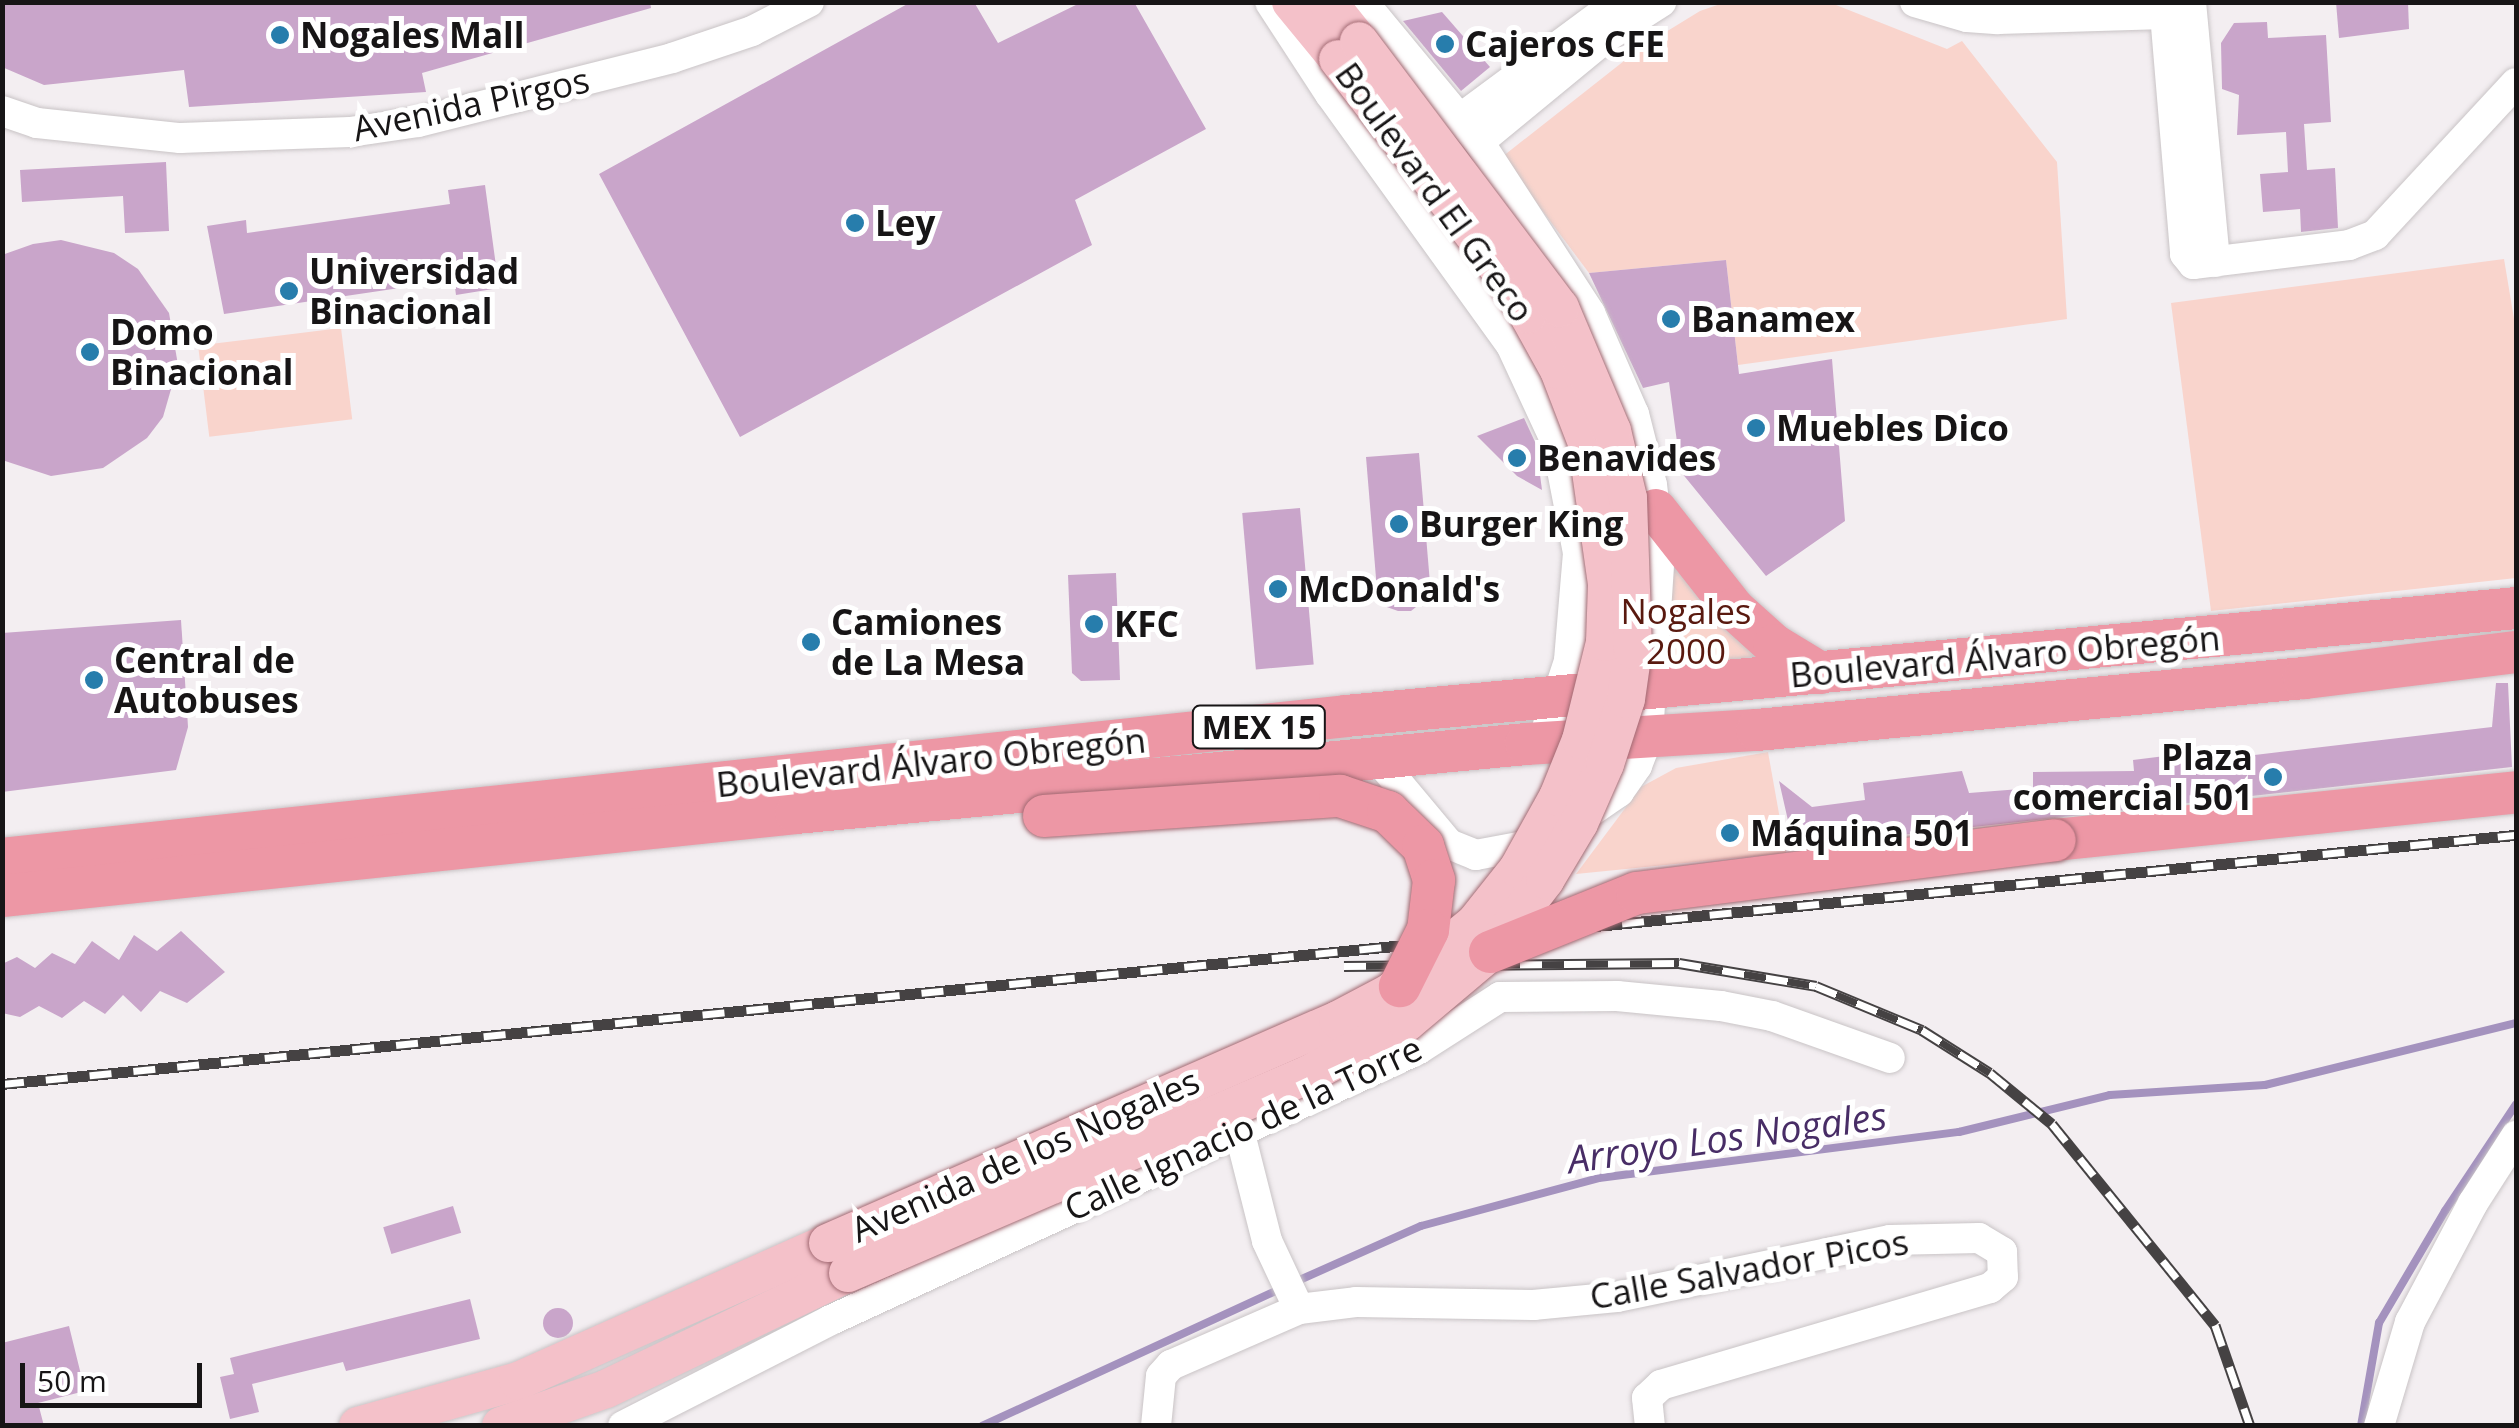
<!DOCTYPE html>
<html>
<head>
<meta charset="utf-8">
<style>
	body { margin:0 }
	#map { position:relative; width:2519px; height:1428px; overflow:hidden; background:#f3eef1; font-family:"Open Sans",sans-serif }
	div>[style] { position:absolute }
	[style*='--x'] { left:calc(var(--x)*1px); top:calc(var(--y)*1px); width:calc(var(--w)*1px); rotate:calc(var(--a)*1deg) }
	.green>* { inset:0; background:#f9d4cc; transform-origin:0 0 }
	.stream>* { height:8px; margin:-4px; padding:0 4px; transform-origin:4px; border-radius:4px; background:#a492be }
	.building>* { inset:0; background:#c9a5ca; transform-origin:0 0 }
	.round { border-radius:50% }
	.roads { filter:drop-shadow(0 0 2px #c9c4c6) drop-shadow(0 0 2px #c9c4c6) }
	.minor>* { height:30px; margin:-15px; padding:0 15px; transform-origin:15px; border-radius:15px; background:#fff }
	.major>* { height:38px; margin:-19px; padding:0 19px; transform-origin:19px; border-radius:19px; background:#f4c1c9 }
	.highway>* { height:42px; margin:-21px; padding:0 21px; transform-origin:21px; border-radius:21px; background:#ed97a5 }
	.rail>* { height:11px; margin-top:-5.5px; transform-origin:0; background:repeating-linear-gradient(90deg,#fff 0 22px,#454243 0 44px); box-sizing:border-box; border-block:2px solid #454243 }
	.bridges { filter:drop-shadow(0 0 2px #a26a73) drop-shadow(0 0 2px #a26a73) }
	.major-bridge>* { height:38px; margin:-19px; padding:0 19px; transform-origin:19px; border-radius:19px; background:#f4c1c9 }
	.highway-bridge>* { height:42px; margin:-21px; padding:0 21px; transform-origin:21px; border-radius:21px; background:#ed97a5 }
	.dots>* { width:28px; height:28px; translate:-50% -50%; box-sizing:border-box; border:5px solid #fff; border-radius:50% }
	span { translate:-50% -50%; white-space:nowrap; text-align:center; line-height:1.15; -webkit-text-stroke:10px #fff; paint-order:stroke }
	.shield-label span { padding:2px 8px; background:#fff; border:2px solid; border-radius:8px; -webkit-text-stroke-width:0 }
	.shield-label { font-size:32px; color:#171516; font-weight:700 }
	.poi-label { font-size:35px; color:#171516; font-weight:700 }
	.left { translate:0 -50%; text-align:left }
	.right { translate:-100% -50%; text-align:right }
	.street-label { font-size:35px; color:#171516 }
	.park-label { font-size:35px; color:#59190f }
	.water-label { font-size:38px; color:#482d66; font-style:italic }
	.frame { position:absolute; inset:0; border:5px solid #171516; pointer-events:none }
	.scale { position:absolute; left:20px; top:1363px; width:182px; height:45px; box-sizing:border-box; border:5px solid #171516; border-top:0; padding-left:12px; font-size:30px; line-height:35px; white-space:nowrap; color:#171516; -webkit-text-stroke:8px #fff; paint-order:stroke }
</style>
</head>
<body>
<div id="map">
	<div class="green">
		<i style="clip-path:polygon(1723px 3px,1831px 3px,1947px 49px,1962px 41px,2057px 162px,2067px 319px,1738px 365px,1726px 260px,1589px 273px,1502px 157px,1643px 46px,1700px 11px)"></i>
		<i style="clip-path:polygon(2504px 259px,2516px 331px,2516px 578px,2211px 611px,2171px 303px)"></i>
		<i style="left:341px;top:328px;width:92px;height:144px;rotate:83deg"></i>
		<i style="clip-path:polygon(1656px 528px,1757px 656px,1647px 675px)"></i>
		<i style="clip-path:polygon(1768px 752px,1786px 853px,1576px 874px,1641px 787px,1676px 768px)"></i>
	</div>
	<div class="stream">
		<i style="--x:1295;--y:1282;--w:138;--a:-24"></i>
		<i style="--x:1421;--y:1226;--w:184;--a:-15.1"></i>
		<i style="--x:1599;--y:1178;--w:363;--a:-7.3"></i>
		<i style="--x:1959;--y:1132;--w:155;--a:-13.8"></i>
		<i style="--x:2110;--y:1095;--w:155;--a:-3.7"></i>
		<i style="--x:2265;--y:1085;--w:259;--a:-13.9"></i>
		<i style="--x:982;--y:1426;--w:330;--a:-24.7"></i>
		<i style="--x:2361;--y:1426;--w:105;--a:-80.1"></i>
		<i style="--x:2379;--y:1323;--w:130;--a:-59.5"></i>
		<i style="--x:2445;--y:1211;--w:128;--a:-56.4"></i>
	</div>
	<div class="building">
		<i style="clip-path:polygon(2px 2px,650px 2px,651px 8px,422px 73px,426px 92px,189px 107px,184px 70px,44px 85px,2px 67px)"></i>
		<i style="clip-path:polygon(911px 2px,974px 2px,998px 43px,1082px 2px,1134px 2px,1206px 129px,1075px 200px,1092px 245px,740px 437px,599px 174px)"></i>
		<i style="clip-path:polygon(2336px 2px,2408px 2px,2409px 29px,2339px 38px)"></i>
		<i style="clip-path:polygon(1442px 12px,1490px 67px,1461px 91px,1403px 21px)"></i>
		<i style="clip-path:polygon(2267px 22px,2268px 38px,2326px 35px,2331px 122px,2304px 124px,2307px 170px,2335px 168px,2338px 228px,2301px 232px,2300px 209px,2263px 212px,2260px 174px,2288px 172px,2286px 132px,2237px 135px,2239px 95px,2222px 89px,2221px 43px,2234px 23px)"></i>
		<i style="clip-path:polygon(166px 162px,169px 231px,125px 233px,123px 196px,22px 202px,20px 170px)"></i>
		<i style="clip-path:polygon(485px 185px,499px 288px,456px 295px,454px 280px,224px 314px,207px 226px,246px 220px,247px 233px,450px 204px,448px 190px)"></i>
		<i style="clip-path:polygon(61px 240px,114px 253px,138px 269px,169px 313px,178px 365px,163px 417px,147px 438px,103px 468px,51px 476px,2px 460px,2px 255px,33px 244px)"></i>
		<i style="clip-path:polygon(1726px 260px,1739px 374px,1832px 359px,1845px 521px,1766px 576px,1681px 472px,1669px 382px,1643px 388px,1589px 273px)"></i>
		<i style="clip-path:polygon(1524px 418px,1536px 444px,1542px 490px,1517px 476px,1477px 436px)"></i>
		<i style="clip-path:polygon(1419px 453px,1431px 595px,1411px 611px,1398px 611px,1384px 606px,1377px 590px,1366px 457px)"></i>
		<i style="left:1300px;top:508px;width:157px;height:58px;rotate:85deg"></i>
		<i style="clip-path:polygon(1116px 573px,1120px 680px,1081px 681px,1072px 673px,1068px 575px)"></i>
		<i style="clip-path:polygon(181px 620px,188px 727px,176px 770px,2px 792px,2px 633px)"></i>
		<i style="clip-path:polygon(2496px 683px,2508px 683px,2512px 767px,1794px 847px,1779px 781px,1812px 807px,1865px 800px,1863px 783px,1962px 771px,1969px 793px,2033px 788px,2033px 772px,2134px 771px,2133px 760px,2237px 747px,2238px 757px,2492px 727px)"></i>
		<i style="clip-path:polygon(181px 931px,225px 972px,187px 1003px,160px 991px,141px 1012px,123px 995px,105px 1014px,84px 1001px,62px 1018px,39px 1006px,20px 1017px,2px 1013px,2px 964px,17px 957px,35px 968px,52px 953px,75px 964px,92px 941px,119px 960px,134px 935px,157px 951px)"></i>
		<i style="left:453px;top:1206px;width:28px;height:73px;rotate:73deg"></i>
		<i style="clip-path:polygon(470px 1299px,480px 1339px,346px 1371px,343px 1362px,252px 1384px,259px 1412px,230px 1419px,220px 1377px,234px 1374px,230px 1358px)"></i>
		<i class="round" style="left:543px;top:1308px;width:30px;height:30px"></i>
		<i style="clip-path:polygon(69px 1326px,85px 1391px,38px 1403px,44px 1426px,2px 1426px,2px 1343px)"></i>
	</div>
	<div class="roads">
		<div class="minor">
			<i style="--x:1270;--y:2;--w:110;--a:56.9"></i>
			<i style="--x:1330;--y:94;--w:309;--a:54.2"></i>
			<i style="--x:1511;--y:345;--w:109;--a:65.1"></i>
			<i style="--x:1557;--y:444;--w:111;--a:79.1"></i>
			<i style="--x:1578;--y:553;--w:108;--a:94.8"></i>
			<i style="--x:1569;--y:661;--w:86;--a:108.2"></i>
			<i style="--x:1363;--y:2;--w:182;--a:50.4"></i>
			<i style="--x:1479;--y:142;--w:204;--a:57"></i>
			<i style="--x:1590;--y:313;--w:110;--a:66.5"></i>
			<i style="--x:1634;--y:414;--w:73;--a:75.8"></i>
			<i style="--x:1652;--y:485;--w:65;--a:83"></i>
			<i style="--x:1660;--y:550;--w:187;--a:93.7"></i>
			<i style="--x:1648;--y:737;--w:31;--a:111"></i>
			<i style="--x:1637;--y:766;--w:32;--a:125"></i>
			<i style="--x:1619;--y:792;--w:58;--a:145.5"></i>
			<i style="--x:1571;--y:825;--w:51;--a:155.9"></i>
			<i style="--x:1524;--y:846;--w:49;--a:169.4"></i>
			<i style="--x:1476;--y:855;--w:29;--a:-158"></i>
			<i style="--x:1449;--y:844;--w:112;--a:-129.9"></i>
			<i style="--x:1915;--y:2;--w:54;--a:16.1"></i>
			<i style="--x:1967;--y:17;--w:31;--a:4"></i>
			<i style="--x:1998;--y:19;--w:167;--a:-1.7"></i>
			<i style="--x:2164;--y:2;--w:253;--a:85.2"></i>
			<i style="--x:2185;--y:254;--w:13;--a:51"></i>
			<i style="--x:2193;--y:264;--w:157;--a:-6.9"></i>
			<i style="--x:2349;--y:245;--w:28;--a:-21"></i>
			<i style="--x:2375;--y:235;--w:207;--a:-47.2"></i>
			<i style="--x:2191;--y:2;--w:261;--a:84.7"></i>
			<i style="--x:2;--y:111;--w:37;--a:19"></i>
			<i style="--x:37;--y:123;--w:144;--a:6"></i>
			<i style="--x:180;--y:138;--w:170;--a:-2"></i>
			<i style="--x:350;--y:132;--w:69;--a:-8.4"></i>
			<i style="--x:418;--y:122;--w:262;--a:-14.1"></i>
			<i style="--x:672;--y:58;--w:84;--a:-18.6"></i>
			<i style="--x:752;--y:31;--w:64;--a:-27"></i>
			<i style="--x:1461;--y:118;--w:195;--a:-36.5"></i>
			<i style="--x:1479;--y:142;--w:163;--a:-39.5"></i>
			<i style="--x:1605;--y:38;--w:67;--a:-32.7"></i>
			<i style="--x:1239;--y:1130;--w:114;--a:75.8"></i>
			<i style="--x:1267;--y:1241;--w:75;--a:64.8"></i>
			<i style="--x:623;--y:1426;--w:233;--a:-27"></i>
			<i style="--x:831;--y:1320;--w:647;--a:-24.74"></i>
			<i style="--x:1419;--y:1049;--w:96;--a:-32.7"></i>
			<i style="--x:1500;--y:997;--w:117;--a:-0.5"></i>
			<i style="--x:1617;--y:996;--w:104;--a:5.5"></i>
			<i style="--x:1721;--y:1006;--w:52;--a:11.1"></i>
			<i style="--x:1772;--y:1016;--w:125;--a:19.6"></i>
			<i style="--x:1156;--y:1426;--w:50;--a:-84.3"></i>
			<i style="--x:1161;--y:1376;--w:15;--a:-48"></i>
			<i style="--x:1171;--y:1365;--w:140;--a:-23.6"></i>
			<i style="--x:1299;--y:1309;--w:57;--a:-7"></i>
			<i style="--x:1356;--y:1302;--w:177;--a:1"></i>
			<i style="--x:1533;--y:1305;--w:84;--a:-5.4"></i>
			<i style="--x:1617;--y:1297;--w:279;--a:-11.8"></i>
			<i style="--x:1890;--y:1240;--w:89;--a:-1.3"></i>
			<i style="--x:1979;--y:1238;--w:27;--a:31"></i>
			<i style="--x:2002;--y:1252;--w:25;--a:88"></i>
			<i style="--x:2003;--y:1277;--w:17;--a:140"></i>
			<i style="--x:1990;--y:1288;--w:343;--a:163.6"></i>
			<i style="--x:1661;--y:1385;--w:19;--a:137"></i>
			<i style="--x:1647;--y:1398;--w:28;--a:84"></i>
			<i style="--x:2379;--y:1426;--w:109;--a:-73.4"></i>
			<i style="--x:2410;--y:1322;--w:135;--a:-62.1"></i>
			<i style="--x:2473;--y:1203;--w:80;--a:-57.3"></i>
		</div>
		<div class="major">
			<i style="--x:1291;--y:2;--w:74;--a:50.5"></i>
			<i style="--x:1328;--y:2;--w:50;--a:51.5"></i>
			<i style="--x:358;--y:1426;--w:166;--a:-15.7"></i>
			<i style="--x:518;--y:1381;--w:339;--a:-24"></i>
			<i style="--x:501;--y:1426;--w:111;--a:-19.4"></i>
			<i style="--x:606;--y:1389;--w:268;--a:-25.6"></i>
		</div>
		<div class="highway">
			<i style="--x:1656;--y:510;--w:126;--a:51.8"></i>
			<i style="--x:1734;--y:609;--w:54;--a:42"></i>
			<i style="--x:1774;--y:645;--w:54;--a:31.3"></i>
			<i style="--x:2055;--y:840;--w:463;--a:-5.9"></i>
			<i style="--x:2;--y:859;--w:1352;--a:-6.07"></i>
			<i style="--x:1346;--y:716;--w:1175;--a:-5.27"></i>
			<i style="--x:2;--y:896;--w:798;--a:-5.97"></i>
			<i style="--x:796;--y:813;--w:733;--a:-5.4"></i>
			<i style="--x:1526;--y:744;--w:231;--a:-3.5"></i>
			<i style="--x:1757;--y:730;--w:549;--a:-5.43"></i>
			<i style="--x:2304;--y:678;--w:214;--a:-7"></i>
		</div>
	</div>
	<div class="rail">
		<i style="--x:1344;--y:966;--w:335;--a:-0.5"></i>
		<i style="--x:1679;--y:963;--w:139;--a:9.5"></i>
		<i style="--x:1816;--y:986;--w:115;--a:22.5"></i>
		<i style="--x:1922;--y:1030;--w:80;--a:32.3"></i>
		<i style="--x:1990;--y:1073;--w:80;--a:39.4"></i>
		<i style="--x:2052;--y:1124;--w:259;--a:51"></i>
		<i style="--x:2215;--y:1325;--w:107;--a:70.9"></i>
		<i style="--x:2;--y:1084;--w:2526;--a:-5.66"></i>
	</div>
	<div class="bridges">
		<div class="major-bridge">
			<i style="--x:828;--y:1243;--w:557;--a:-23.62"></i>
			<i style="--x:1338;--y:1020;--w:60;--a:-27.8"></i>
			<i style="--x:1391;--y:992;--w:109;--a:-39.4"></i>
			<i style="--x:1475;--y:923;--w:69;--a:-51.5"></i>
			<i style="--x:1518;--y:869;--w:82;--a:-60.9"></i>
			<i style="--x:1558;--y:797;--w:61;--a:-68"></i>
			<i style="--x:1581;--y:740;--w:101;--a:-76.2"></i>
			<i style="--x:1605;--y:642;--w:58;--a:-88"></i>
			<i style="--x:1607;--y:584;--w:142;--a:-98.1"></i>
			<i style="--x:1587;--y:443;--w:78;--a:-111"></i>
			<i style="--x:1559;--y:370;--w:64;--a:-119"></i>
			<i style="--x:1528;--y:314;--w:68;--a:-123"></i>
			<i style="--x:1491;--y:257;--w:250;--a:-127.7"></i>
			<i style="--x:848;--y:1273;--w:502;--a:-23.35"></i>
			<i style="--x:1309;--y:1074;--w:111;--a:-28"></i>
			<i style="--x:1407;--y:1022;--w:109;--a:-40.1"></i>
			<i style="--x:1490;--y:952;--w:91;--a:-52.6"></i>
			<i style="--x:1545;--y:880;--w:66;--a:-59.2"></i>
			<i style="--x:1579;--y:823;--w:64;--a:-66.2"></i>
			<i style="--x:1605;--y:764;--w:68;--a:-72.1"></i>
			<i style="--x:1626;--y:699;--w:49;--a:-81.9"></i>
			<i style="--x:1633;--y:650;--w:152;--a:-91.9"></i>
			<i style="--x:1628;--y:498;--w:69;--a:-103.4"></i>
			<i style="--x:1612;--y:431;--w:134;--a:-112.9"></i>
			<i style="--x:1560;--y:308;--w:334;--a:-127"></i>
		</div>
		<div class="highway-bridge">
			<i style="--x:1044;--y:816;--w:297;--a:-3.9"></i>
			<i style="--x:1340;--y:796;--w:51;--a:18.4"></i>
			<i style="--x:1388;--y:812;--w:49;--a:44.2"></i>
			<i style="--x:1423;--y:846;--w:36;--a:72"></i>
			<i style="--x:1434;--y:880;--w:50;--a:96.8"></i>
			<i style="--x:1428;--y:930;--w:63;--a:116.6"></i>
			<i style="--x:1490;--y:952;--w:158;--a:-21.9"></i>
			<i style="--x:1637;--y:893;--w:421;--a:-7.2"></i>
		</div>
	</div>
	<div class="dots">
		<i style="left:280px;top:35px;background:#277dac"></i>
		<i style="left:1445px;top:44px;background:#277dac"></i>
		<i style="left:855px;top:223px;background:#277dac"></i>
		<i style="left:289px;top:291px;background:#277dac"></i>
		<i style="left:1671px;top:319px;background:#277dac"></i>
		<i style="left:90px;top:352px;background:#277dac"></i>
		<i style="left:1756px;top:428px;background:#277dac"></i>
		<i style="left:1517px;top:458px;background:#277dac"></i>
		<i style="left:1399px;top:524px;background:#277dac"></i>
		<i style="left:1278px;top:589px;background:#277dac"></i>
		<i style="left:1094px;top:624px;background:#277dac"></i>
		<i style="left:811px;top:642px;background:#277dac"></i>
		<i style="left:94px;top:680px;background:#277dac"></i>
		<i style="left:2273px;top:777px;background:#277dac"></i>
		<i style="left:1730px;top:833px;background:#277dac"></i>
	</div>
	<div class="shield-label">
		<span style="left:1259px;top:727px">MEX 15</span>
	</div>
	<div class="poi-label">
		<span class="left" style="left:300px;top:35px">Nogales Mall</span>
		<span class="left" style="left:1465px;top:44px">Cajeros CFE</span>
		<span class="left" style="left:875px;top:223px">Ley</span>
		<span class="left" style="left:309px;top:291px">Universidad<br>Binacional</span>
		<span class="left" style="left:1691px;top:319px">Banamex</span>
		<span class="left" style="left:110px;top:352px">Domo<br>Binacional</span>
		<span class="left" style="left:1776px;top:428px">Muebles Dico</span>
		<span class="left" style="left:1537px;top:458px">Benavides</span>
		<span class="left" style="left:1419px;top:524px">Burger King</span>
		<span class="left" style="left:1298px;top:589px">McDonald's</span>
		<span class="left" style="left:831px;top:642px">Camiones<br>de La Mesa</span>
		<span class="left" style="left:1114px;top:624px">KFC</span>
		<span class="left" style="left:114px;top:680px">Central de<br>Autobuses</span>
		<span class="right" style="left:2253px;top:777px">Plaza<br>comercial 501</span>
		<span class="left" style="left:1750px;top:833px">Máquina 501</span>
	</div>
	<div class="street-label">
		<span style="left:471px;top:104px;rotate:-12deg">Avenida Pirgos</span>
		<span style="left:1435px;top:192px;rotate:54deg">Boulevard El Greco</span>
		<span style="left:2005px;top:656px;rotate:-5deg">Boulevard Álvaro Obregón</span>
		<span style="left:931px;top:762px;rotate:-6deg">Boulevard Álvaro Obregón</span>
		<span style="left:1243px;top:1128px;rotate:-25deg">Calle Ignacio de la Torre</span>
		<span style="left:1025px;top:1155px;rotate:-24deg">Avenida de los Nogales</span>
		<span style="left:1749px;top:1269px;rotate:-10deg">Calle Salvador Picos</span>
	</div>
	<div class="park-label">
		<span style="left:1686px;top:631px">Nogales<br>2000</span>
	</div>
	<div class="water-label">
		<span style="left:1727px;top:1137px;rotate:-8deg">Arroyo Los Nogales</span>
	</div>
	<div class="frame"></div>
	<div class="scale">50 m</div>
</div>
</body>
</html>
